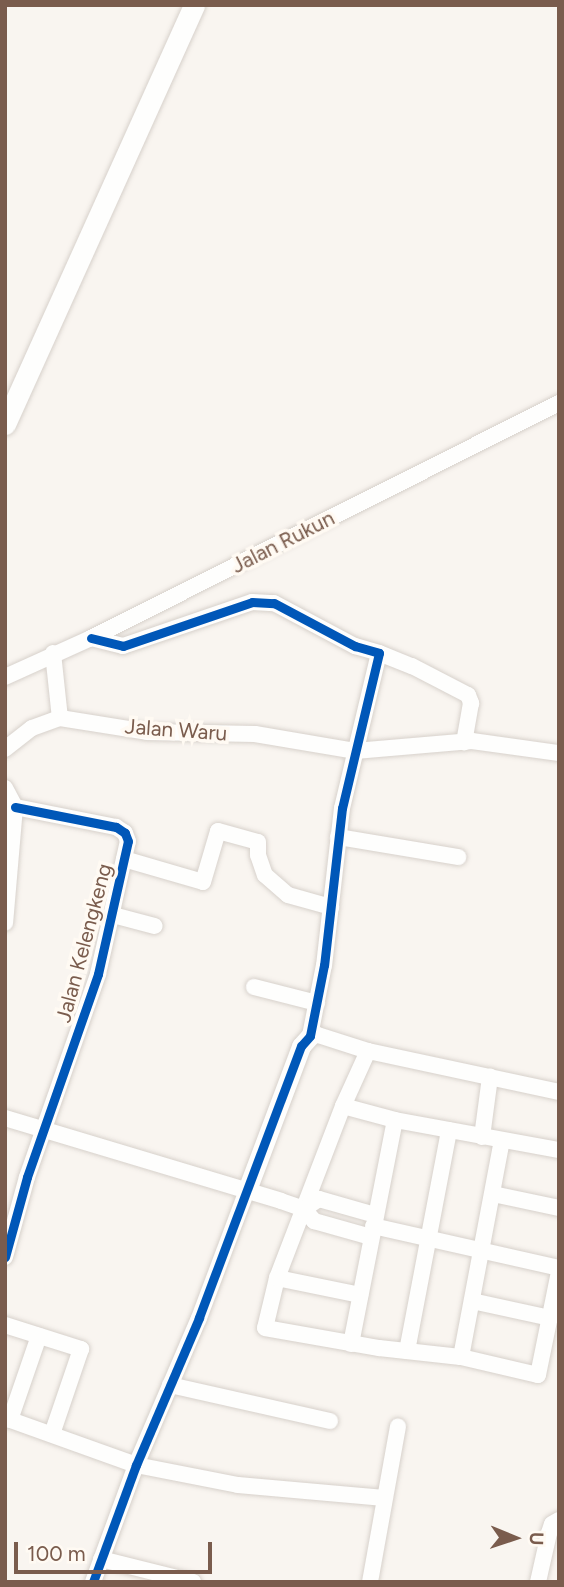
<!DOCTYPE html>
<html>
<head>
<meta charset="utf-8">
<style>
	body { margin:0 }
	#map { position:relative; width:564px; height:1587px; overflow:hidden; background:#f9f5f0; font-family:Figtree,sans-serif }
	div>[style] { position:absolute }
	[style*='--x'] { left:calc(var(--x)*1px); top:calc(var(--y)*1px); width:calc(var(--w)*1px); rotate:calc(var(--a)*1deg) }
	.roads { filter:drop-shadow(0 0 2px #d7d1cb) drop-shadow(0 0 2px #d7d1cb) }
	.minor>* { height:16px; margin:-8px; padding:0 8px; transform-origin:8px; border-radius:8px; background:#fefefd }
	.tertiary>* { height:19px; margin:-9.5px; padding:0 9.5px; transform-origin:9.5px; border-radius:9.5px; background:#fefefd }
	.secondary>* { height:21px; margin:-10.5px; padding:0 10.5px; transform-origin:10.5px; border-radius:10.5px; background:#fefefd }
	.cycleway>* { height:9px; margin:-4.5px; padding:0 4.5px; transform-origin:4.5px; border-radius:4.5px; background:#0057b8 }
	span { translate:-50% -50%; white-space:nowrap; text-align:center; line-height:1.15; -webkit-text-stroke:7px #fffaf3; paint-order:stroke }
	.street-label { font-size:21px; color:#7a5c4d }
	.frame { position:absolute; inset:0; border:7px solid #7a5c4d; pointer-events:none }
	.north { position:absolute; left:480px; top:1503px; width:70px; height:70px; -webkit-text-stroke:5px #fffaf3; paint-order:stroke; rotate:92deg; font-size:19px; font-weight:700; line-height:28px; text-align:center; color:#7a5c4d }
	.north::after { content:''; display:block; margin:auto; width:24px; height:32px; background:#7a5c4d; clip-path:polygon(50% 0,100% 100%,50% 72%,0 100%) }
	.scale { position:absolute; left:14px; top:1542px; width:198px; height:32px; box-sizing:border-box; border:4px solid #7a5c4d; border-top:0; padding-left:9px; font-size:21px; line-height:24px; white-space:nowrap; color:#7a5c4d; -webkit-text-stroke:5px #fffaf3; paint-order:stroke }
</style>
</head>
<body>
<div id="map">
	<div class="roads">
		<div class="minor">
			<i style="--x:91;--y:638;--w:33;--a:14"></i>
			<i style="--x:123;--y:646;--w:136;--a:-18.8"></i>
			<i style="--x:252;--y:602;--w:22;--a:3"></i>
			<i style="--x:274;--y:603;--w:92;--a:28"></i>
			<i style="--x:355;--y:646;--w:25;--a:16"></i>
			<i style="--x:379;--y:653;--w:159;--a:103.4"></i>
			<i style="--x:342;--y:808;--w:158;--a:96.5"></i>
			<i style="--x:324;--y:965;--w:72;--a:101.2"></i>
			<i style="--x:310;--y:1036;--w:8;--a:-7"></i>
			<i style="--x:318;--y:1035;--w:52;--a:17.7"></i>
			<i style="--x:368;--y:1051;--w:195;--a:12.1"></i>
			<i style="--x:53;--y:653;--w:65;--a:83.9"></i>
			<i style="--x:379;--y:653;--w:35;--a:22"></i>
			<i style="--x:412;--y:666;--w:63;--a:27.4"></i>
			<i style="--x:468;--y:695;--w:9;--a:69"></i>
			<i style="--x:471;--y:703;--w:40;--a:100"></i>
			<i style="--x:5;--y:677;--w:94;--a:-24.4"></i>
			<i style="--x:91;--y:638;--w:524;--a:-26.66"></i>
			<i style="--x:5;--y:749;--w:34;--a:-38"></i>
			<i style="--x:32;--y:728;--w:30;--a:-20"></i>
			<i style="--x:60;--y:718;--w:88;--a:9.1"></i>
			<i style="--x:147;--y:732;--w:108;--a:1.1"></i>
			<i style="--x:255;--y:734;--w:101;--a:9.6"></i>
			<i style="--x:355;--y:751;--w:117;--a:-4.9"></i>
			<i style="--x:472;--y:741;--w:88;--a:7.9"></i>
			<i style="--x:5;--y:788;--w:21;--a:62"></i>
			<i style="--x:15;--y:807;--w:116;--a:94.9"></i>
			<i style="--x:338;--y:837;--w:122;--a:9.5"></i>
			<i style="--x:124;--y:859;--w:82;--a:16.2"></i>
			<i style="--x:203;--y:882;--w:53;--a:-73.6"></i>
			<i style="--x:218;--y:831;--w:41;--a:15.4"></i>
			<i style="--x:258;--y:842;--w:13;--a:90"></i>
			<i style="--x:258;--y:855;--w:21;--a:71"></i>
			<i style="--x:265;--y:875;--w:30;--a:41"></i>
			<i style="--x:288;--y:895;--w:45;--a:15.6"></i>
			<i style="--x:113;--y:915;--w:43;--a:14.7"></i>
			<i style="--x:254;--y:987;--w:65;--a:14.3"></i>
			<i style="--x:368;--y:1051;--w:60;--a:114.4"></i>
			<i style="--x:343;--y:1106;--w:184;--a:111"></i>
			<i style="--x:277;--y:1278;--w:51;--a:103.5"></i>
			<i style="--x:265;--y:1328;--w:116;--a:10"></i>
			<i style="--x:379;--y:1348;--w:82;--a:6.3"></i>
			<i style="--x:461;--y:1357;--w:79;--a:13.2"></i>
			<i style="--x:538;--y:1375;--w:105;--a:-78.5"></i>
			<i style="--x:343;--y:1106;--w:54;--a:15.1"></i>
			<i style="--x:395;--y:1120;--w:167;--a:10.4"></i>
			<i style="--x:5;--y:1118;--w:288;--a:16.7"></i>
			<i style="--x:281;--y:1201;--w:24;--a:19"></i>
			<i style="--x:304;--y:1209;--w:16;--a:50"></i>
			<i style="--x:314;--y:1221;--w:59;--a:15.7"></i>
			<i style="--x:482;--y:1137;--w:61;--a:-82.4"></i>
			<i style="--x:493;--y:1194;--w:67;--a:12"></i>
			<i style="--x:304;--y:1209;--w:18;--a:-34"></i>
			<i style="--x:319;--y:1199;--w:58;--a:15.9"></i>
			<i style="--x:373;--y:1226;--w:191;--a:12.7"></i>
			<i style="--x:5;--y:1257;--w:83;--a:-74.6"></i>
			<i style="--x:27;--y:1177;--w:215;--a:-70.7"></i>
			<i style="--x:98;--y:974;--w:136;--a:-77.3"></i>
			<i style="--x:128;--y:841;--w:9;--a:-111"></i>
			<i style="--x:125;--y:833;--w:11;--a:-146"></i>
			<i style="--x:116;--y:827;--w:103;--a:-168.8"></i>
			<i style="--x:277;--y:1278;--w:85;--a:11.6"></i>
			<i style="--x:472;--y:1301;--w:80;--a:12.3"></i>
			<i style="--x:5;--y:1325;--w:80;--a:17.5"></i>
			<i style="--x:81;--y:1349;--w:90;--a:108.8"></i>
			<i style="--x:351;--y:1344;--w:228;--a:-78.9"></i>
			<i style="--x:407;--y:1351;--w:225;--a:-79.2"></i>
			<i style="--x:461;--y:1357;--w:220;--a:-79.3"></i>
			<i style="--x:170;--y:1385;--w:164;--a:12.7"></i>
			<i style="--x:5;--y:1418;--w:139;--a:19.7"></i>
			<i style="--x:136;--y:1465;--w:104;--a:11.1"></i>
			<i style="--x:238;--y:1485;--w:147;--a:5.1"></i>
			<i style="--x:10;--y:1420;--w:89;--a:-71"></i>
			<i style="--x:101;--y:1559;--w:95;--a:14"></i>
			<i style="--x:93;--y:1582;--w:125;--a:-69.8"></i>
			<i style="--x:136;--y:1465;--w:160;--a:-66.8"></i>
			<i style="--x:199;--y:1318;--w:137;--a:-69.4"></i>
			<i style="--x:370;--y:1582;--w:158;--a:-79.8"></i>
			<i style="--x:538;--y:1582;--w:50;--a:-77.3"></i>
			<i style="--x:549;--y:1533;--w:9;--a:-72"></i>
			<i style="--x:552;--y:1524;--w:8;--a:-30"></i>
		</div>
		<div class="tertiary">
			<i style="--x:247;--y:1190;--w:154;--a:-69.4"></i>
			<i style="--x:301;--y:1046;--w:13;--a:-48"></i>
		</div>
		<div class="secondary">
			<i style="--x:5;--y:424;--w:460;--a:-65.7"></i>
		</div>
	</div>
	<div class="cycleway">
		<i style="--x:91;--y:638;--w:33;--a:14"></i>
		<i style="--x:123;--y:646;--w:136;--a:-18.8"></i>
		<i style="--x:252;--y:602;--w:22;--a:3"></i>
		<i style="--x:274;--y:603;--w:92;--a:28"></i>
		<i style="--x:355;--y:646;--w:25;--a:16"></i>
		<i style="--x:379;--y:653;--w:159;--a:103.4"></i>
		<i style="--x:342;--y:808;--w:158;--a:96.5"></i>
		<i style="--x:324;--y:965;--w:72;--a:101.2"></i>
		<i style="--x:310;--y:1036;--w:13;--a:132"></i>
		<i style="--x:301;--y:1046;--w:290;--a:110.6"></i>
		<i style="--x:199;--y:1318;--w:160;--a:113.2"></i>
		<i style="--x:136;--y:1465;--w:125;--a:110.2"></i>
		<i style="--x:5;--y:1257;--w:83;--a:-74.6"></i>
		<i style="--x:27;--y:1177;--w:215;--a:-70.7"></i>
		<i style="--x:98;--y:974;--w:136;--a:-77.3"></i>
		<i style="--x:128;--y:841;--w:9;--a:-111"></i>
		<i style="--x:125;--y:833;--w:11;--a:-146"></i>
		<i style="--x:116;--y:827;--w:103;--a:-168.8"></i>
	</div>
	<div class="street-label">
		<span style="left:283px;top:542px;rotate:-27deg">Jalan Rukun</span>
		<span style="left:176px;top:730px;rotate:4deg">Jalan Waru</span>
		<span style="left:84px;top:943px;rotate:-75deg">Jalan Kelengkeng</span>
	</div>
	<div class="frame"></div>
	<div class="north">U</div>
	<div class="scale">100 m</div>
</div>
</body>
</html>
